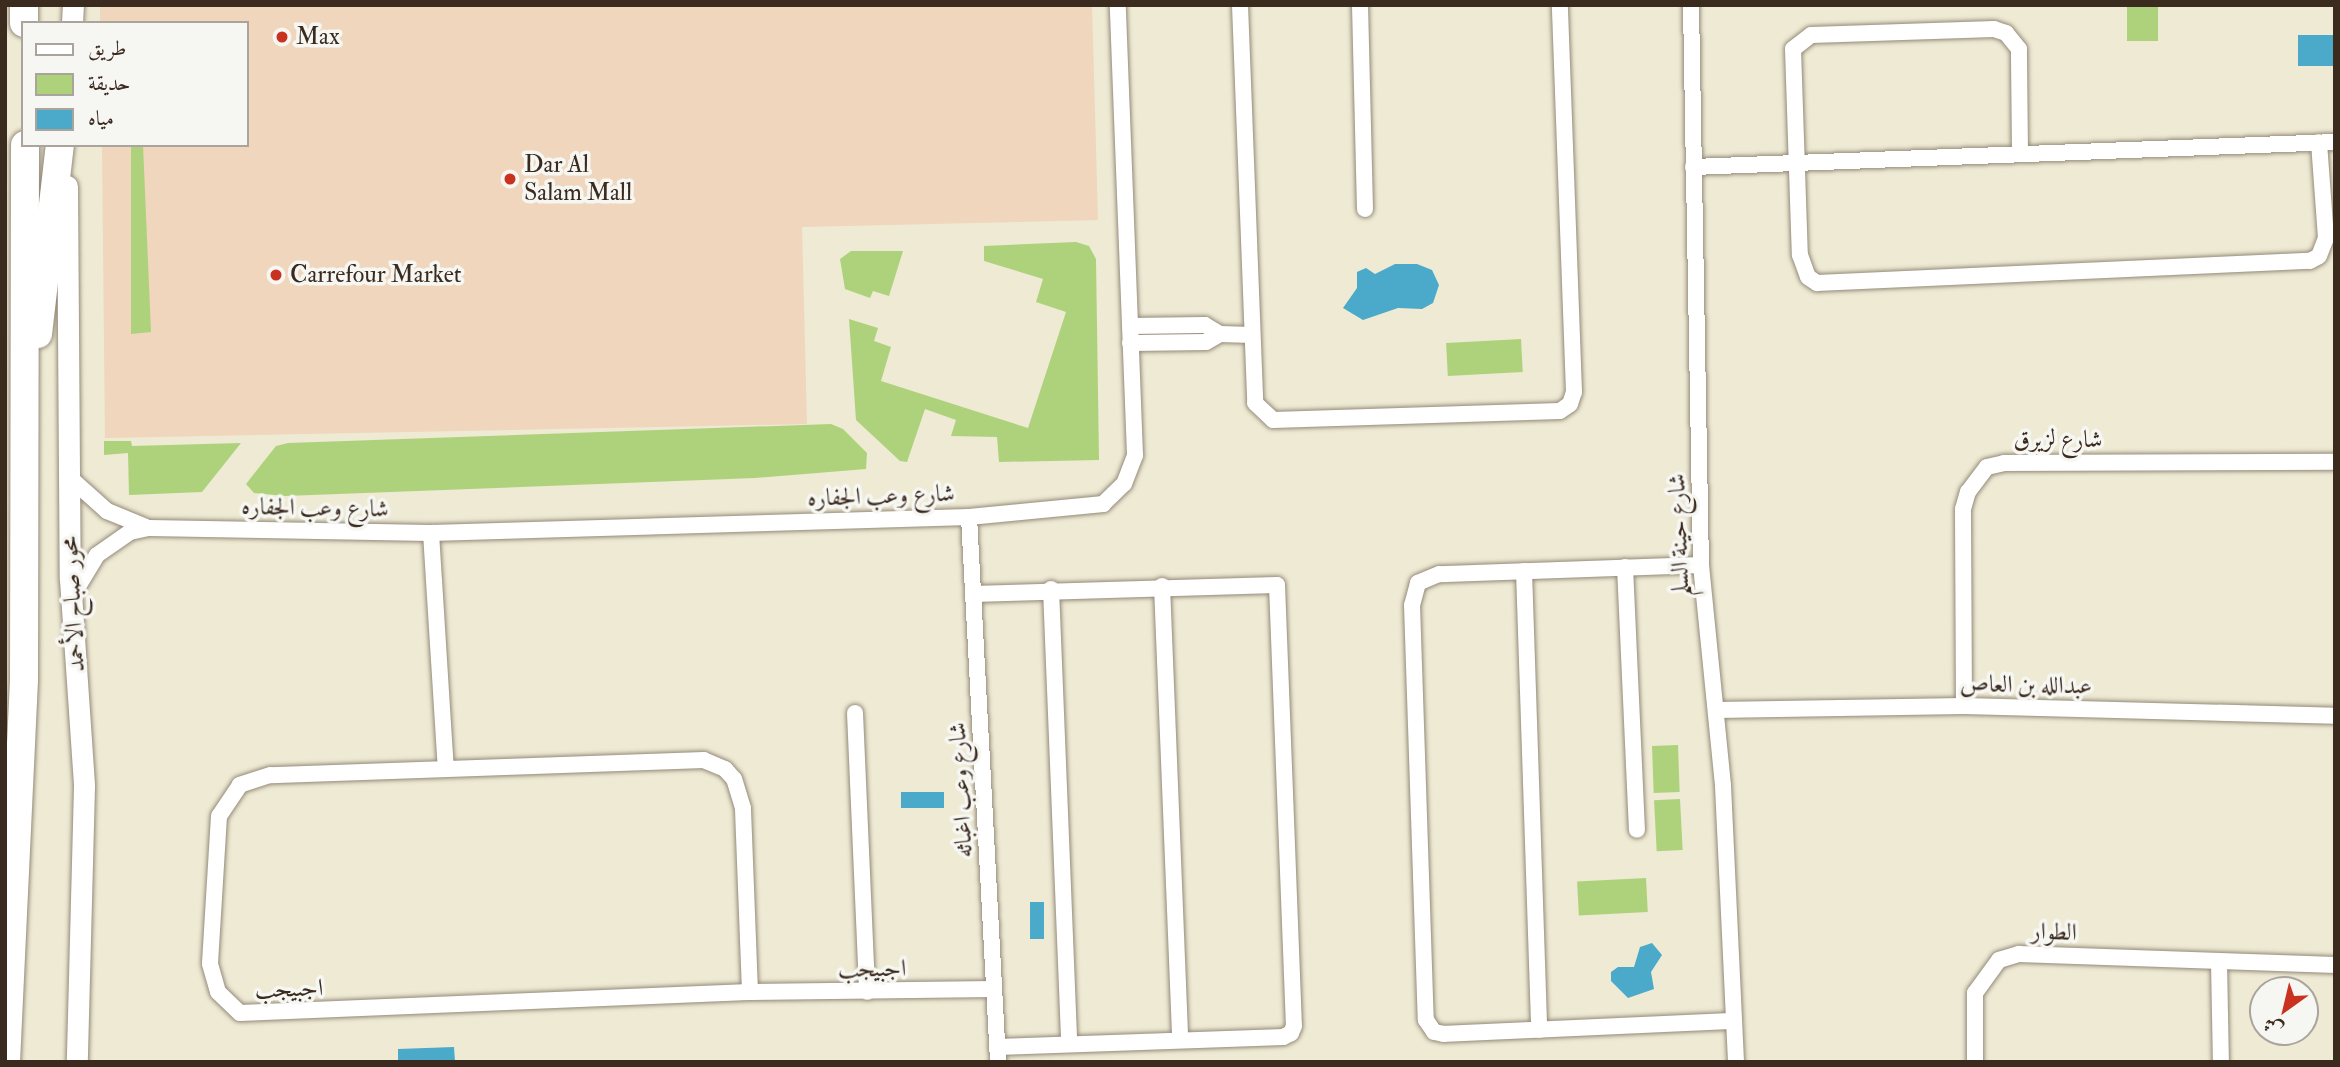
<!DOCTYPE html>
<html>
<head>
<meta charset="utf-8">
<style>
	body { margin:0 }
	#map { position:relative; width:2340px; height:1067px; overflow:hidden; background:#eeead4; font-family:"IM FELL Double Pica",Amiri,serif }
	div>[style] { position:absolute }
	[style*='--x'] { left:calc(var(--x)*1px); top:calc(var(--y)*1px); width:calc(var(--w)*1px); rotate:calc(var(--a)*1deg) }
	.built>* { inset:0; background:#efd6bc }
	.green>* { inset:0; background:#aed27b; transform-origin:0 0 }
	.water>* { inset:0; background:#4ba9ca; transform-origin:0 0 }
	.roads { filter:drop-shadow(0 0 2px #948a79) drop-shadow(0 0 2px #948a79) }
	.minor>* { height:16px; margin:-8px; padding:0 8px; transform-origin:8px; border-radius:8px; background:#fff }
	.tertiary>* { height:21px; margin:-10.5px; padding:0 10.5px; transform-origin:10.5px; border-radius:10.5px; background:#fff }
	.trunk>* { height:28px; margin:-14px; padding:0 14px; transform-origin:14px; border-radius:14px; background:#fff }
	.dots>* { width:19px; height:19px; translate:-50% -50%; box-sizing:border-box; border:4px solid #f6f6f2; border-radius:50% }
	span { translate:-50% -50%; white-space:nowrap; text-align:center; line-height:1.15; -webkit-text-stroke:7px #f6f6f2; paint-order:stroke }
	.poi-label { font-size:24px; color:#3b2a1e }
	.left { translate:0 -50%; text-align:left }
	.street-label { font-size:24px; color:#3b2a1e }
	.frame { position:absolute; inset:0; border:7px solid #3b2a1e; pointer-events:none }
	.legend { position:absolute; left:21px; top:21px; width:228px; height:126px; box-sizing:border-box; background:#f6f6f2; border:2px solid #aba49d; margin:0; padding:9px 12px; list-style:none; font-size:21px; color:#3b2a1e }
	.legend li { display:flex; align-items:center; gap:14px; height:35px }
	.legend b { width:35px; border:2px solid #aba49d }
	.north { position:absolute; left:2249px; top:976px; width:70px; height:70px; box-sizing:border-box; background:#f6f6f2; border:2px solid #aba49d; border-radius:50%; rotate:214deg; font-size:19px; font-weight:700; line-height:28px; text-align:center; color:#3b2a1e }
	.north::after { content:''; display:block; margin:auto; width:24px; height:32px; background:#c8321e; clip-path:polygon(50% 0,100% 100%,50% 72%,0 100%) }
</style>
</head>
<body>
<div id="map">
	<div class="built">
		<i style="clip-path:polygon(100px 5px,1092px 5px,1098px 220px,802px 227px,807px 424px,105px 438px,102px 145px,247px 145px,247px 23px,100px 23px)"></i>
	</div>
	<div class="green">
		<i style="left:2127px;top:5px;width:31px;height:36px"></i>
		<i style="clip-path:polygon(131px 145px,143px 145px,151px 332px,131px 334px)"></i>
		<i style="clip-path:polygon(1076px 242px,1089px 246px,1096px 259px,1099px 460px,999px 462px,997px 437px,951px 436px,956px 420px,925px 409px,907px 462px,900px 461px,856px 420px,849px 319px,878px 328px,874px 341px,891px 347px,881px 381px,1028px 428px,1066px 312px,1036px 302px,1043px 279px,984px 261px,984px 246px)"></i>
		<i style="clip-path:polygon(851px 251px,903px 251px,889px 296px,873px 291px,870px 298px,845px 289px,840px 259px)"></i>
		<i style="left:1521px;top:339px;width:33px;height:75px;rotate:87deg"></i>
		<i style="clip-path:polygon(831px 424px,843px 429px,867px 453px,866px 469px,755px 478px,285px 496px,254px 493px,246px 484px,276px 446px,288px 443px)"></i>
		<i style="clip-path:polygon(104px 441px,131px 441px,132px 446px,241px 443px,202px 492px,129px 495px,128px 453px,104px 455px)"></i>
		<i style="left:1678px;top:745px;width:47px;height:26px;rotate:88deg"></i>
		<i style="left:1680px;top:799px;width:51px;height:26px;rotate:87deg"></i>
		<i style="left:1646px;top:878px;width:34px;height:69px;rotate:87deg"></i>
	</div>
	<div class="water">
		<i style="left:2335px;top:35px;width:31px;height:37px;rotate:90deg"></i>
		<i style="clip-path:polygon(1395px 264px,1417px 264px,1432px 270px,1439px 285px,1433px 303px,1422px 309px,1398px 308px,1363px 320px,1343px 308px,1357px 288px,1357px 272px,1366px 268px,1375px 274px)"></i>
		<i style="left:944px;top:792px;width:16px;height:43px;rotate:90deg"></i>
		<i style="left:1030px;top:902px;width:14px;height:37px"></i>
		<i style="clip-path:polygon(1652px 943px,1662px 955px,1651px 972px,1654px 989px,1628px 998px,1611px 981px,1611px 972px,1618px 967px,1634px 967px,1640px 947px)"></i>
		<i style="clip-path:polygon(454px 1047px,455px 1062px,398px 1062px,398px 1049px)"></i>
	</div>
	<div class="roads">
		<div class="minor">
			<i style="--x:1240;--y:5;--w:398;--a:87.8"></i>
			<i style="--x:1255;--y:403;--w:25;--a:43"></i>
			<i style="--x:1273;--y:420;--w:287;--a:-1.8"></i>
			<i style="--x:1560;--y:411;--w:12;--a:-35"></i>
			<i style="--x:1570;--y:404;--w:13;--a:-72"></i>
			<i style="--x:1574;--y:392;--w:387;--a:-92.1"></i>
			<i style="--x:1360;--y:5;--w:204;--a:88.6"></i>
			<i style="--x:1691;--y:5;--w:560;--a:88.98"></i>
			<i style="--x:1701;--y:565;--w:222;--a:84.3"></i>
			<i style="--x:1723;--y:786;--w:276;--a:87.3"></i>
			<i style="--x:2020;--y:153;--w:104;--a:-90.6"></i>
			<i style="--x:2019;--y:49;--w:21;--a:-129"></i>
			<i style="--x:2006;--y:33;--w:13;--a:-162"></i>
			<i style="--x:1994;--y:29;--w:183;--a:178.1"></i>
			<i style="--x:1811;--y:35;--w:23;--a:142"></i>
			<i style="--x:1793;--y:49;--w:206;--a:88.1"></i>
			<i style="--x:1800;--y:255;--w:23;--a:70"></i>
			<i style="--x:1808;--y:277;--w:11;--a:34"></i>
			<i style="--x:1817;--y:283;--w:493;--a:-2.6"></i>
			<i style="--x:2310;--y:261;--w:10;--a:-29"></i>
			<i style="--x:2319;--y:256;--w:19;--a:-69"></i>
			<i style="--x:2326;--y:238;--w:96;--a:-94.2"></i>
			<i style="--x:1693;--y:167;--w:642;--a:-2.23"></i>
			<i style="--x:1130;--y:326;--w:75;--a:-0.8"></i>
			<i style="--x:1205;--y:325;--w:17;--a:31"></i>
			<i style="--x:1130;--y:343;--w:76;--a:-0.8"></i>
			<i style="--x:1206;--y:342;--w:16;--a:-30"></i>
			<i style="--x:1220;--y:334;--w:32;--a:2"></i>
			<i style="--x:69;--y:477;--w:51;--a:41.8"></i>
			<i style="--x:107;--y:511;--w:42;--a:22.3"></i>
			<i style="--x:969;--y:517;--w:546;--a:86.95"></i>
			<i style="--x:431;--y:533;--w:236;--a:86.4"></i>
			<i style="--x:1701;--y:565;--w:262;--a:178"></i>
			<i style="--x:1439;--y:574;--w:23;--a:157"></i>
			<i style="--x:1418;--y:583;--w:23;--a:105"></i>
			<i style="--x:1412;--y:605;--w:415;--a:88.1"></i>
			<i style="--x:1426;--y:1020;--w:14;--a:56"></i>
			<i style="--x:1434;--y:1032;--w:10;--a:11"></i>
			<i style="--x:1444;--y:1034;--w:290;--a:-2.6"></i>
			<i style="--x:1625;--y:567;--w:263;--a:87.4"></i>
			<i style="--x:1524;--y:571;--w:459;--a:88.1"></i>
			<i style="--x:1162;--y:586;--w:454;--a:87.7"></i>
			<i style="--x:1051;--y:589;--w:455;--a:87.7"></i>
			<i style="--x:973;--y:594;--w:304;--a:-1.7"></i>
			<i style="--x:1277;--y:585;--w:441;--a:87.8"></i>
			<i style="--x:1294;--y:1026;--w:8;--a:113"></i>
			<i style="--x:1291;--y:1033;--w:9;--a:153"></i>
			<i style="--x:1283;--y:1037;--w:285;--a:178"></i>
			<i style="--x:71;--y:598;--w:50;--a:-58.8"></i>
			<i style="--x:97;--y:555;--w:40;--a:-34.9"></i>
			<i style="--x:130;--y:532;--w:19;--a:-12"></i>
			<i style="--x:149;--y:528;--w:282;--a:1"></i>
			<i style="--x:431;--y:533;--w:538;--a:-1.7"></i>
			<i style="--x:969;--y:517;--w:135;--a:-5.5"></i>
			<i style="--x:1103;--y:504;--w:29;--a:-44"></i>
			<i style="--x:1124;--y:484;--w:31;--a:-69"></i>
			<i style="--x:1135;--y:455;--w:450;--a:-92.2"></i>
			<i style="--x:1964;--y:706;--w:197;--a:-90.3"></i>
			<i style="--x:1963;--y:509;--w:18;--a:-74"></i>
			<i style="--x:1968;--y:492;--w:31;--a:-53"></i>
			<i style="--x:1987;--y:467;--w:17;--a:-13"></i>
			<i style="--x:2004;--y:463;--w:331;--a:-0.2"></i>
			<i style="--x:1716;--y:710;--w:248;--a:-0.9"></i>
			<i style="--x:1964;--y:706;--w:371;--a:1.5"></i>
			<i style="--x:855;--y:713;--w:279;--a:87.5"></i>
			<i style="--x:2219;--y:962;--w:100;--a:88.9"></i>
			<i style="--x:750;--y:992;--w:184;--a:-92.2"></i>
			<i style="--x:743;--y:808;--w:30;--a:-107"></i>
			<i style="--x:734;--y:779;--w:13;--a:-132"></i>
			<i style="--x:725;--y:769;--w:23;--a:-157"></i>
			<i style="--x:704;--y:760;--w:434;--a:178"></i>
			<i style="--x:270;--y:775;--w:32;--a:162"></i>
			<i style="--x:240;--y:785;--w:37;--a:124"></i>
			<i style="--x:219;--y:816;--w:148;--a:93.5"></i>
			<i style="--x:210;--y:964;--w:29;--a:74"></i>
			<i style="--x:218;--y:992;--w:30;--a:44"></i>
			<i style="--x:240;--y:1013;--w:510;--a:-2.36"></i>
			<i style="--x:750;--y:992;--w:244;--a:-0.7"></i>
			<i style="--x:1975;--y:1062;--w:69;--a:-90"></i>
			<i style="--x:1975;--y:993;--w:41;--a:-54"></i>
			<i style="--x:1999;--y:960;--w:21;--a:-17"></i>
			<i style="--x:2019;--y:954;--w:316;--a:2"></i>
		</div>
		<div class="tertiary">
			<i style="--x:72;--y:23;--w:18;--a:-87"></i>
			<i style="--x:67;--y:186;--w:393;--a:89.6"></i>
			<i style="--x:70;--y:579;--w:207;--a:86.1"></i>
			<i style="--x:84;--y:786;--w:276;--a:91.5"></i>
		</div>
		<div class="trunk">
			<i style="--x:24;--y:5;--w:18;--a:90"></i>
			<i style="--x:38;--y:334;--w:190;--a:-83.4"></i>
			<i style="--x:6;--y:1062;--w:383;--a:-87.3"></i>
			<i style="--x:24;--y:679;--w:534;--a:-89.89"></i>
		</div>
	</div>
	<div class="dots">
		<i style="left:282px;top:37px;background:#c8321e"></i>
		<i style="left:510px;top:179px;background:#c8321e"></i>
		<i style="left:276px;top:275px;background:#c8321e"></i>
	</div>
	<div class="poi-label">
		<span class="left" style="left:296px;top:37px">Max</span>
		<span class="left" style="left:524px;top:179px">Dar Al<br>Salam Mall</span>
		<span class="left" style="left:290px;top:275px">Carrefour Market</span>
	</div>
	<div class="street-label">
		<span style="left:2058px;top:440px">شارع لزيرق</span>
		<span style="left:881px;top:496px;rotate:-2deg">شارع وعب الجفاره</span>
		<span style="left:315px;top:508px;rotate:1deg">شارع وعب الجفاره</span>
		<span style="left:1679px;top:535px;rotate:-92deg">شارع حينة السلم</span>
		<span style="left:73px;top:604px;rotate:-93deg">محور صباح الأحمد</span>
		<span style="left:2026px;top:685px;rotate:1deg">عبدالله بن العاص</span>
		<span style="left:961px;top:790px;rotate:-93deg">شارع وعب اغباثه</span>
		<span style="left:2054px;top:932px;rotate:2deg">الطوار</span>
		<span style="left:872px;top:969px;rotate:-1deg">اجبيجب</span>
		<span style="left:289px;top:989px;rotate:-2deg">اجبيجب</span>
	</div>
	<div class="frame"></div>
	<ul class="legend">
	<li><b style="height:9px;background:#fff"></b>طريق</li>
	<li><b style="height:19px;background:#aed27b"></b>حديقة</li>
	<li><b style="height:19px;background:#4ba9ca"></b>مياه</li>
	</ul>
	<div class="north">ش</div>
</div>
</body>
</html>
